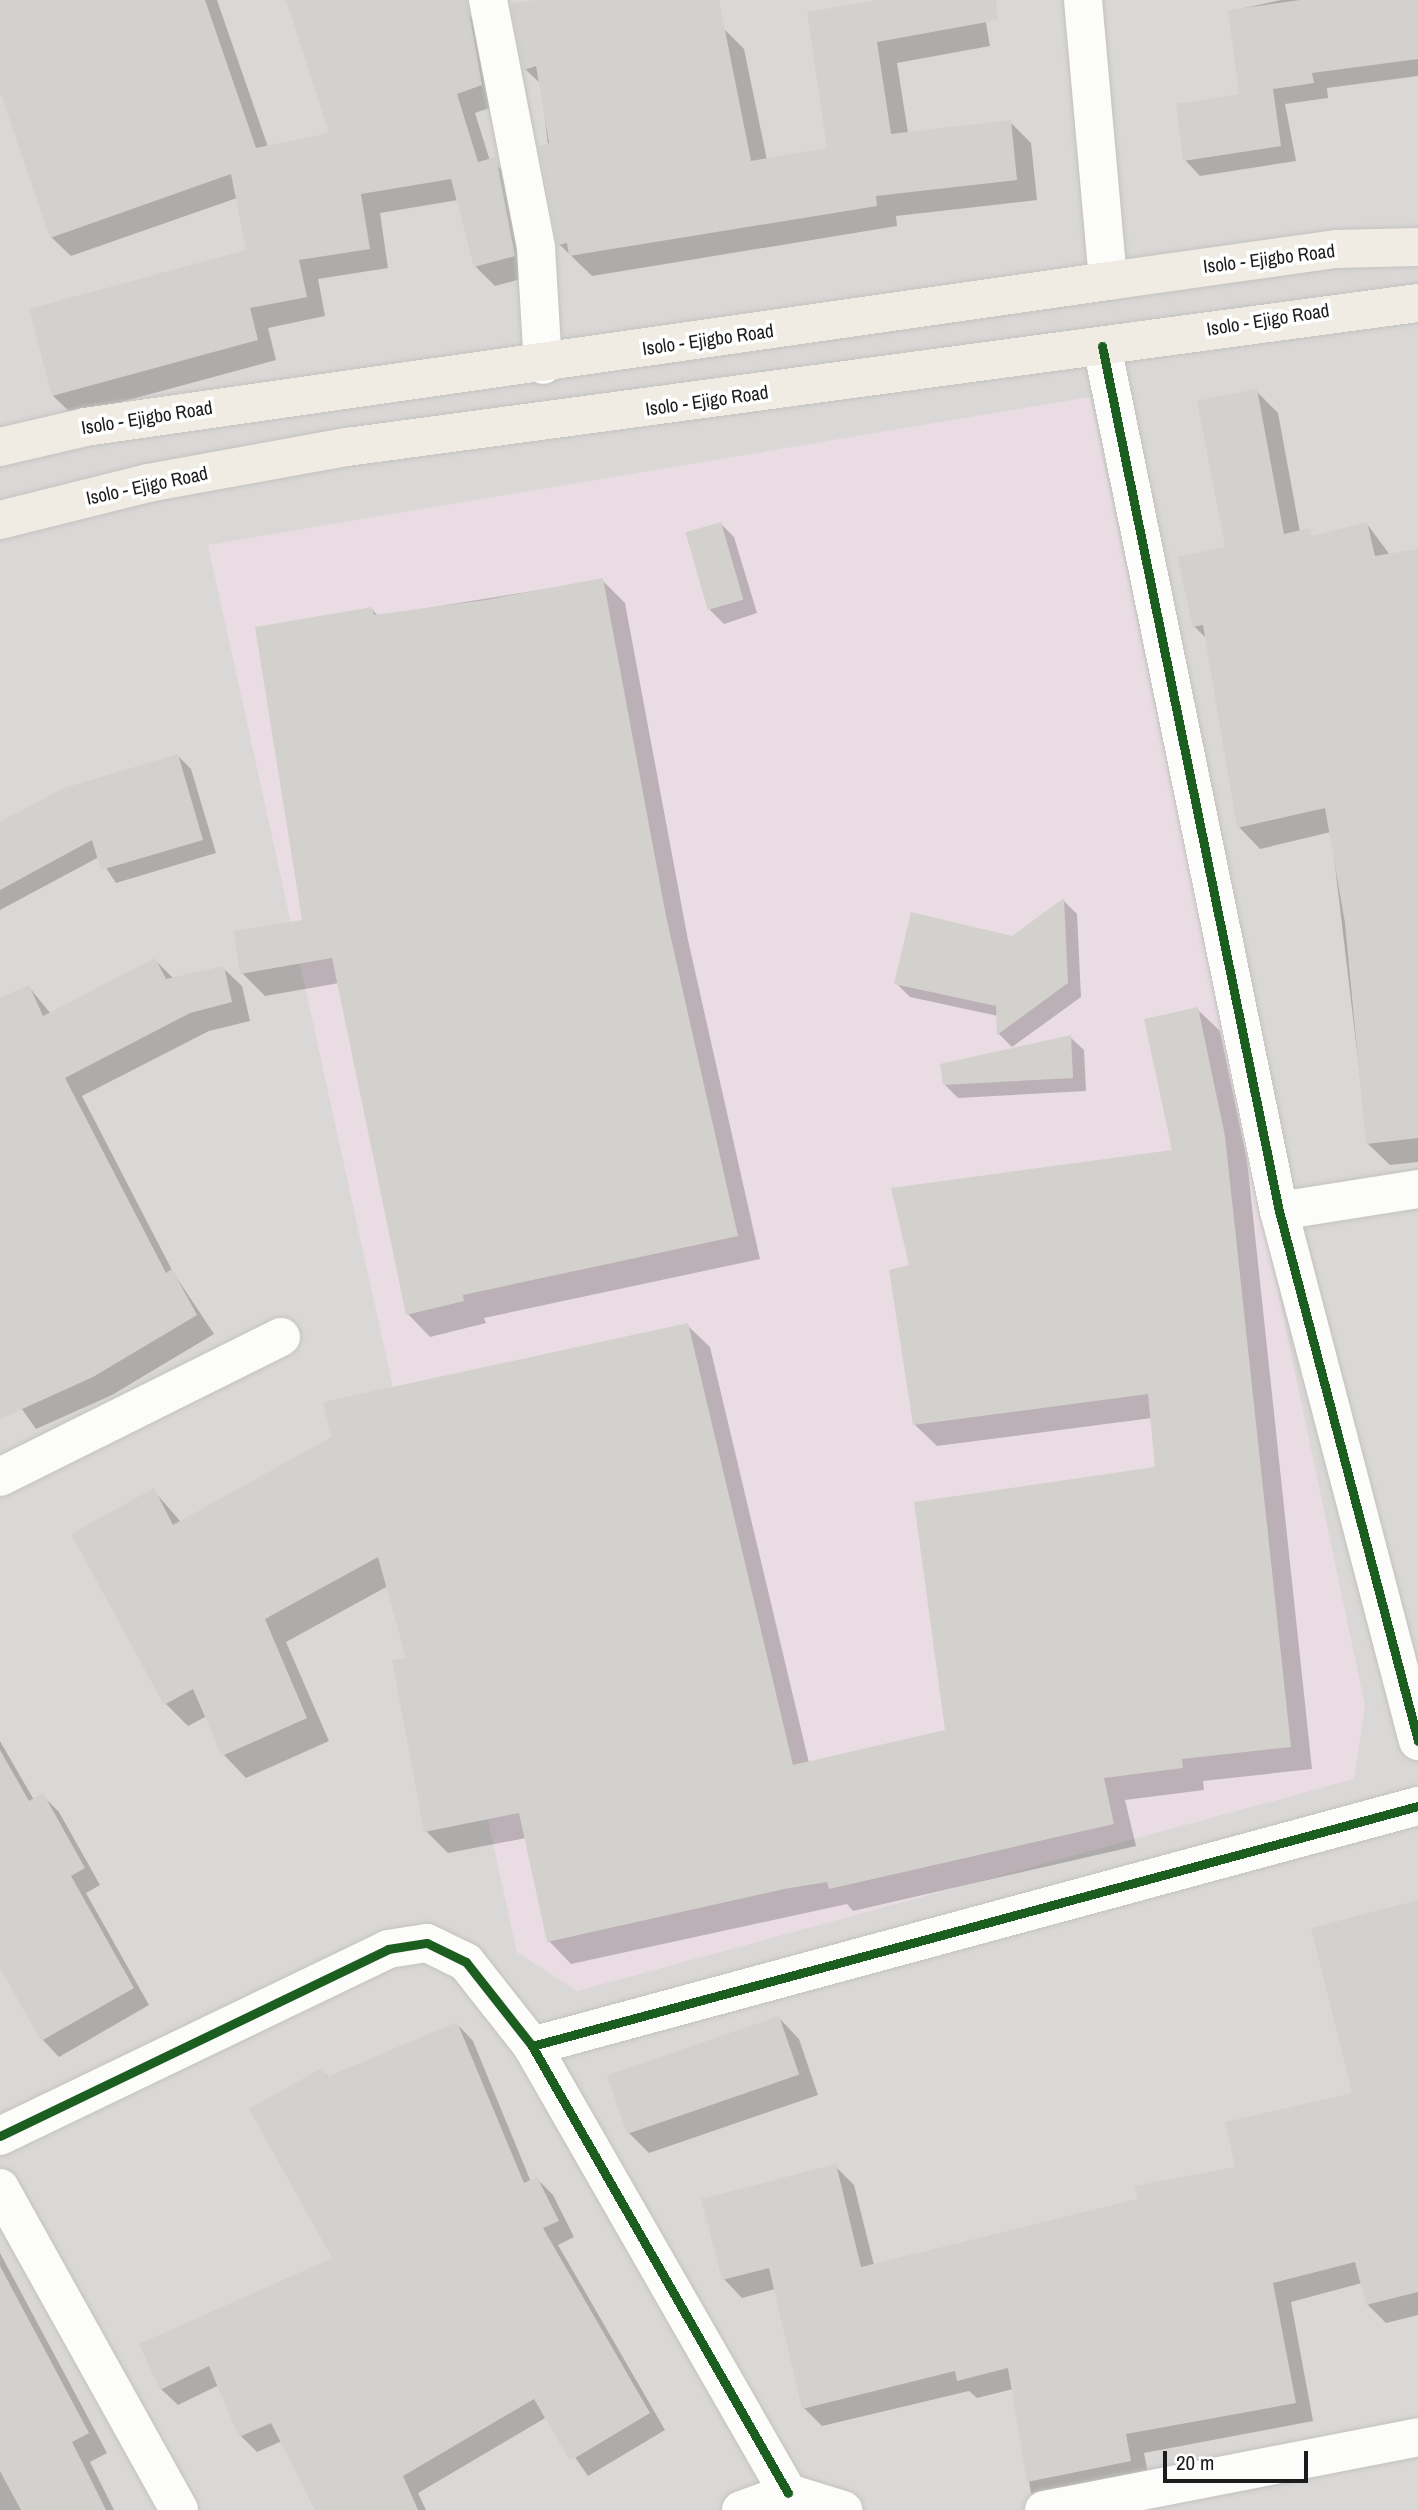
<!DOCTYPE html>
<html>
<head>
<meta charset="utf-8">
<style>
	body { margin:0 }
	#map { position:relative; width:1418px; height:2510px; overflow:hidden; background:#ebe9e4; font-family:"Archivo Narrow",sans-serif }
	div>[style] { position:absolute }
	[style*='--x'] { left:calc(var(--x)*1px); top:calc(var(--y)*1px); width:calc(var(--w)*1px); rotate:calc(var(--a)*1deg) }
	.residential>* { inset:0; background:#dad8d6; transform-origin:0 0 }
	.industrial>* { inset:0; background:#e9dde3 }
	.shadow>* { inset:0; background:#0003 }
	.building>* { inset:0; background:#d3d1cd; transform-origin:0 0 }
	.roads { filter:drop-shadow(0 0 2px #c3c2c0) drop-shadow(0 0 2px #c3c2c0) }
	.minor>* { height:38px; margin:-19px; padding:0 19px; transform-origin:19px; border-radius:19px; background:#fcfcfb }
	.major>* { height:38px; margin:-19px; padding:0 19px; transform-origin:19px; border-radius:19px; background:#f0ebe3 }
	.cycleway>* { height:9px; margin:-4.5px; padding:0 4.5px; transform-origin:4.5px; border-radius:4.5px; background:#1b5e20 }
	span { translate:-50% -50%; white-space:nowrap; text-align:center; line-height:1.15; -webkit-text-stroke:7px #fff; paint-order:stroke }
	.street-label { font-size:19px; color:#1c1c1c }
	.scale { position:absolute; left:1163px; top:2451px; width:145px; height:32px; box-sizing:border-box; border:4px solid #1c1c1c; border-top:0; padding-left:9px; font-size:21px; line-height:24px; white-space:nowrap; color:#1c1c1c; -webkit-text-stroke:5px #fff; paint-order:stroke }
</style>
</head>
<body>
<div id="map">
	<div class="residential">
		<i style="left:0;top:0;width:1418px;height:2510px"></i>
	</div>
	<div class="industrial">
		<i style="clip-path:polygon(1090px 397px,1365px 1706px,1354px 1779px,577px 1991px,517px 1952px,208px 545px)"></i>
	</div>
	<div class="shadow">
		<i style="clip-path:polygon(0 0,217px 0,268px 147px,332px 134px,288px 0,424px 0,468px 14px,487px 34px,501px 104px,475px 113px,490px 161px,515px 179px,533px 276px,495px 286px,475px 266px,458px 200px,380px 213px,388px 268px,318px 279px,325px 316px,268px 328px,276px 360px,73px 415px,53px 396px,248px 251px,237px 198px,71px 256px,51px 237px,0 87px)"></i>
		<i style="clip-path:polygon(881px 0,982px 0,990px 46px,897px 63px,908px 133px,1010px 122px,1031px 143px,1037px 200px,896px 216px,897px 226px,592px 276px,559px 244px,541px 84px,525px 69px,513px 6px,723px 28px,744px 49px,767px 160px,829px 149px)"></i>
		<i style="clip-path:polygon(1281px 0,1418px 0,1418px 76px,1327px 88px,1328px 98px,1285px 104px,1296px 161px,1200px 176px,1185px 160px,1241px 96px,1230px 11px)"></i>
		<i style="clip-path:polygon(1256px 391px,1278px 413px,1300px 532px,1316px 537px,1367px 524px,1390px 555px,1418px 550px,1418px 1162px,1390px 1165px,1368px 1144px,1331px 832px,1260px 849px,1239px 827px,1207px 639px,1194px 626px,1227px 548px)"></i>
		<i style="clip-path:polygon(721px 524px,734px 537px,757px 613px,724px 624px,710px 610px)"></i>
		<i style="clip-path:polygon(602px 580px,625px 603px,688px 940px,760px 1259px,484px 1318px,486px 1323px,430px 1337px,408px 1314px,339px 983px,265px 996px,242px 973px,304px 921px,372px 609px,378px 616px)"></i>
		<i style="clip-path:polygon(178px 756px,191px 769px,216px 853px,116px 883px,99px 857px,0 910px,0 824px)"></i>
		<i style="clip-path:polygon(1064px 901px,1077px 914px,1081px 997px,1012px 1047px,999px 1034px,998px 1016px,910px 997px,896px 983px,1013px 938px)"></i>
		<i style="clip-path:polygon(155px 960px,174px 979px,223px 968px,242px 986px,250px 1021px,209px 1031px,82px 1096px,173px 1272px,214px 1334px,112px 1395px,36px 1429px,0 1378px,0 1000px,29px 987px,51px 1014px)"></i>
		<i style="clip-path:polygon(1197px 1009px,1220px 1031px,1247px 1160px,1312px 1769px,1203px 1781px,1204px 1790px,1125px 1800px,1136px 1846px,853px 1911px,847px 1904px,571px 1964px,549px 1941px,526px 1838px,448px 1853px,426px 1831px,408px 1659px,388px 1586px,286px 1642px,329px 1741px,246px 1778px,224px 1755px,207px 1716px,188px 1726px,166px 1704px,153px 1490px,181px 1522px,687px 1325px,710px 1347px,809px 1763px,947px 1732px,1157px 1468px,1152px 1418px,937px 1446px,914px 1424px,911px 1266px,1174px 1151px)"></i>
		<i style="clip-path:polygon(1070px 1037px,1084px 1050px,1086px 1091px,958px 1098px,944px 1084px)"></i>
		<i style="clip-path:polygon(0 1741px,34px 1800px,43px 1796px,59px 1812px,100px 1885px,86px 1893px,149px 2005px,59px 2057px,43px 2040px,0 1965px)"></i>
		<i style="clip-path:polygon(1418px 1902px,1418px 2315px,1386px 2323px,1367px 2304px,1362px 2283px,1291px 2302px,1313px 2421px,1144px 2453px,1151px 2489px,1048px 2510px,1031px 2493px,1013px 2389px,977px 2398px,969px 2391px,822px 2426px,804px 2408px,775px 2289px,742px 2298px,724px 2279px,835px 2166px,854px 2185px,874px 2265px,1139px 2200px,1237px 2168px,1354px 2094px)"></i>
		<i style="clip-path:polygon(779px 2018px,799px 2039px,818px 2095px,649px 2153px,629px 2133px)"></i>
		<i style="clip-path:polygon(457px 2024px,473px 2041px,531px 2182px,537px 2179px,553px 2195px,574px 2237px,558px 2245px,665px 2430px,588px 2476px,547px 2417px,418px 2493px,426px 2510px,315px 2510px,282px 2441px,257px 2452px,241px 2436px,219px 2385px,178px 2405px,161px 2389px,334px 2259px,322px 2071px,329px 2078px)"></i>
		<i style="clip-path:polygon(0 2253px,107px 2453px,90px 2462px,114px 2510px,0 2510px)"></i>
	</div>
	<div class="building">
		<i style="clip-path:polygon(0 0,205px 0,256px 148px,329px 133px,286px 0,467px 0,482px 85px,457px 94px,478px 162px,496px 157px,515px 256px,474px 267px,451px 179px,361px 194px,370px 249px,299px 260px,307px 297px,250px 308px,258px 340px,52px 396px,29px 309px,246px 250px,231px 174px,50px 238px,0 92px)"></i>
		<i style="clip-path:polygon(535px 0,719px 0,751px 161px,827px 148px,807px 12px,878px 0,996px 0,998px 20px,877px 42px,891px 134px,1011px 120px,1017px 180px,876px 196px,877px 206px,569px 256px,567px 243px,558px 245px,539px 146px,549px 143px,536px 66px,524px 70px,511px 4px)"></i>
		<i style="clip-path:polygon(1300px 0,1418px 0,1418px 59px,1312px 73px,1314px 83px,1240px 94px,1273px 89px,1281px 146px,1183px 161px,1176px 104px,1239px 94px,1228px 10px)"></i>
		<i style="clip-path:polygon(1257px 389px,1284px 534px,1310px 528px,1312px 536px,1367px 522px,1375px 556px,1418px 549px,1418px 1138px,1366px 1144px,1345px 923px,1325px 808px,1237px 828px,1203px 625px,1193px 627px,1177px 557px,1225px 547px,1197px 401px)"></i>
		<i style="left:721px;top:522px;width:81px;height:37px;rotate:74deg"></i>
		<i style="clip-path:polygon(603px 578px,666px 916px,738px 1236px,463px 1295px,464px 1301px,406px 1315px,332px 958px,240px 974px,234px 931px,302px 920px,255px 627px,372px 607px,374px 615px,486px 600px)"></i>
		<i style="clip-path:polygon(178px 754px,203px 840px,101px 870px,92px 840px,0 890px,0 822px,64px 788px)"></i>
		<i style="clip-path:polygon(1064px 898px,1068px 983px,997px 1035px,996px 1006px,894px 984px,911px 912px,1012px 936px)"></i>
		<i style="clip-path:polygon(155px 958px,166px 979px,224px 966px,232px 1002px,190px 1013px,65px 1078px,166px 1273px,172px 1269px,197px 1315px,93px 1377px,0 1419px,0 998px,29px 985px,43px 1016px)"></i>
		<i style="clip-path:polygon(1198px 1007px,1225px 1136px,1291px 1747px,1182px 1759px,1183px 1768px,1104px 1778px,1114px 1824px,829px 1889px,827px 1882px,784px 1889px,547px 1942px,519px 1813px,424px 1832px,392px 1660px,406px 1658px,378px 1557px,265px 1619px,307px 1718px,222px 1756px,193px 1689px,164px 1705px,71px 1534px,154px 1488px,173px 1525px,331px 1437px,323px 1402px,688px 1323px,793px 1765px,945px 1730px,914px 1502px,1155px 1467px,1148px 1394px,913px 1425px,889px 1270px,909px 1265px,891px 1188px,1172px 1150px,1144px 1019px)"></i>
		<i style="clip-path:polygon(1071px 1035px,1073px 1078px,943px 1085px,940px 1064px)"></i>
		<i style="clip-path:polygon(0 1750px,29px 1801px,43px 1793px,85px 1868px,71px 1876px,134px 1988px,41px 2041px,0 1968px)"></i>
		<i style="clip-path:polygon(1418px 1900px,1418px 2292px,1366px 2305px,1355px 2262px,1273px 2283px,1296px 2403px,1126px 2434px,1131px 2461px,1027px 2482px,1008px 2368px,957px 2381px,955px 2371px,802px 2409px,769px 2268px,722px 2280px,701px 2199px,836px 2164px,861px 2267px,1137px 2199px,1135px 2186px,1235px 2167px,1225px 2122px,1352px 2093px,1311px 1928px)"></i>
		<i style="left:779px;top:2016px;width:62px;height:182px;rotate:71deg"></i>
		<i style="clip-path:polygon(457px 2022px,524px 2183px,537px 2177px,559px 2221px,543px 2228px,650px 2413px,570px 2461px,534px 2399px,403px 2476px,418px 2510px,315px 2510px,271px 2423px,239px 2437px,209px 2366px,160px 2390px,139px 2344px,332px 2258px,249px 2109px,322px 2068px,327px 2077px)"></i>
		<i style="clip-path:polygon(0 2266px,89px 2433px,72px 2442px,106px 2510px,21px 2510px,0 2471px)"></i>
	</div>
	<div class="roads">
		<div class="minor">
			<i style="--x:488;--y:0;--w:253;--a:79"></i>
			<i style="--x:536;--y:248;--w:117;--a:86.6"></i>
			<i style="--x:1083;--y:0;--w:282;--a:84.9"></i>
			<i style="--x:1102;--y:346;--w:883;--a:78.44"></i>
			<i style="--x:1279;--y:1211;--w:548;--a:75.3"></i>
			<i style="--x:1279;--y:1211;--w:141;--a:-9"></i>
			<i style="--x:0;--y:1477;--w:314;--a:-26.5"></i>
			<i style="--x:532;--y:2046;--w:918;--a:-15.16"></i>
			<i style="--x:0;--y:2136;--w:431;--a:-25.7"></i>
			<i style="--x:388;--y:1949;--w:39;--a:-9"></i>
			<i style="--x:427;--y:1943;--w:43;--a:26"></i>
			<i style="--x:466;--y:1962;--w:107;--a:51.8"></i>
			<i style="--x:532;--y:2046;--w:515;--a:60.2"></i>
			<i style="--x:0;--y:2188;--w:368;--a:60.9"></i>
			<i style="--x:741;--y:2510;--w:50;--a:-19.9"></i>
			<i style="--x:788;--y:2493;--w:58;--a:17.2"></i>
			<i style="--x:1044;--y:2510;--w:381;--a:-11"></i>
		</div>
		<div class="major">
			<i style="--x:0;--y:447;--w:87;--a:-13.2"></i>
			<i style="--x:85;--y:427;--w:1033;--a:-8.12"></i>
			<i style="--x:1108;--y:281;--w:230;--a:-8"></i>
			<i style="--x:1336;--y:249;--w:82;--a:-1.4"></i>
			<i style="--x:0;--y:520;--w:153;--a:-14"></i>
			<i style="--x:148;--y:483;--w:202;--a:-10.3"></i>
			<i style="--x:347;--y:447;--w:1081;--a:-7.66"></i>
		</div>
	</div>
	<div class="cycleway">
		<i style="--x:1102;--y:346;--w:883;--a:78.44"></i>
		<i style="--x:1279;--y:1211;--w:548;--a:75.3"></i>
		<i style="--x:532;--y:2046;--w:918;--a:-15.16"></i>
		<i style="--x:0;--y:2136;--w:431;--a:-25.7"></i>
		<i style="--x:388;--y:1949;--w:39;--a:-9"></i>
		<i style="--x:427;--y:1943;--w:43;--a:26"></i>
		<i style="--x:466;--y:1962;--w:107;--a:51.8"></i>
		<i style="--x:532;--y:2046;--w:515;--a:60.2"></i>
	</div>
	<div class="street-label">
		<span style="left:1269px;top:259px;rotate:-7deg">Isolo - Ejigbo Road</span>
		<span style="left:1268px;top:320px;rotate:-9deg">Isolo - Ejigo Road</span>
		<span style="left:708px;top:340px;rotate:-8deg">Isolo - Ejigbo Road</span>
		<span style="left:707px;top:401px;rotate:-8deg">Isolo - Ejigo Road</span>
		<span style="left:147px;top:418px;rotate:-9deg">Isolo - Ejigbo Road</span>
		<span style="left:147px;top:486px;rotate:-12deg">Isolo - Ejigo Road</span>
	</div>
	<div class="scale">20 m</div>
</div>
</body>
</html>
